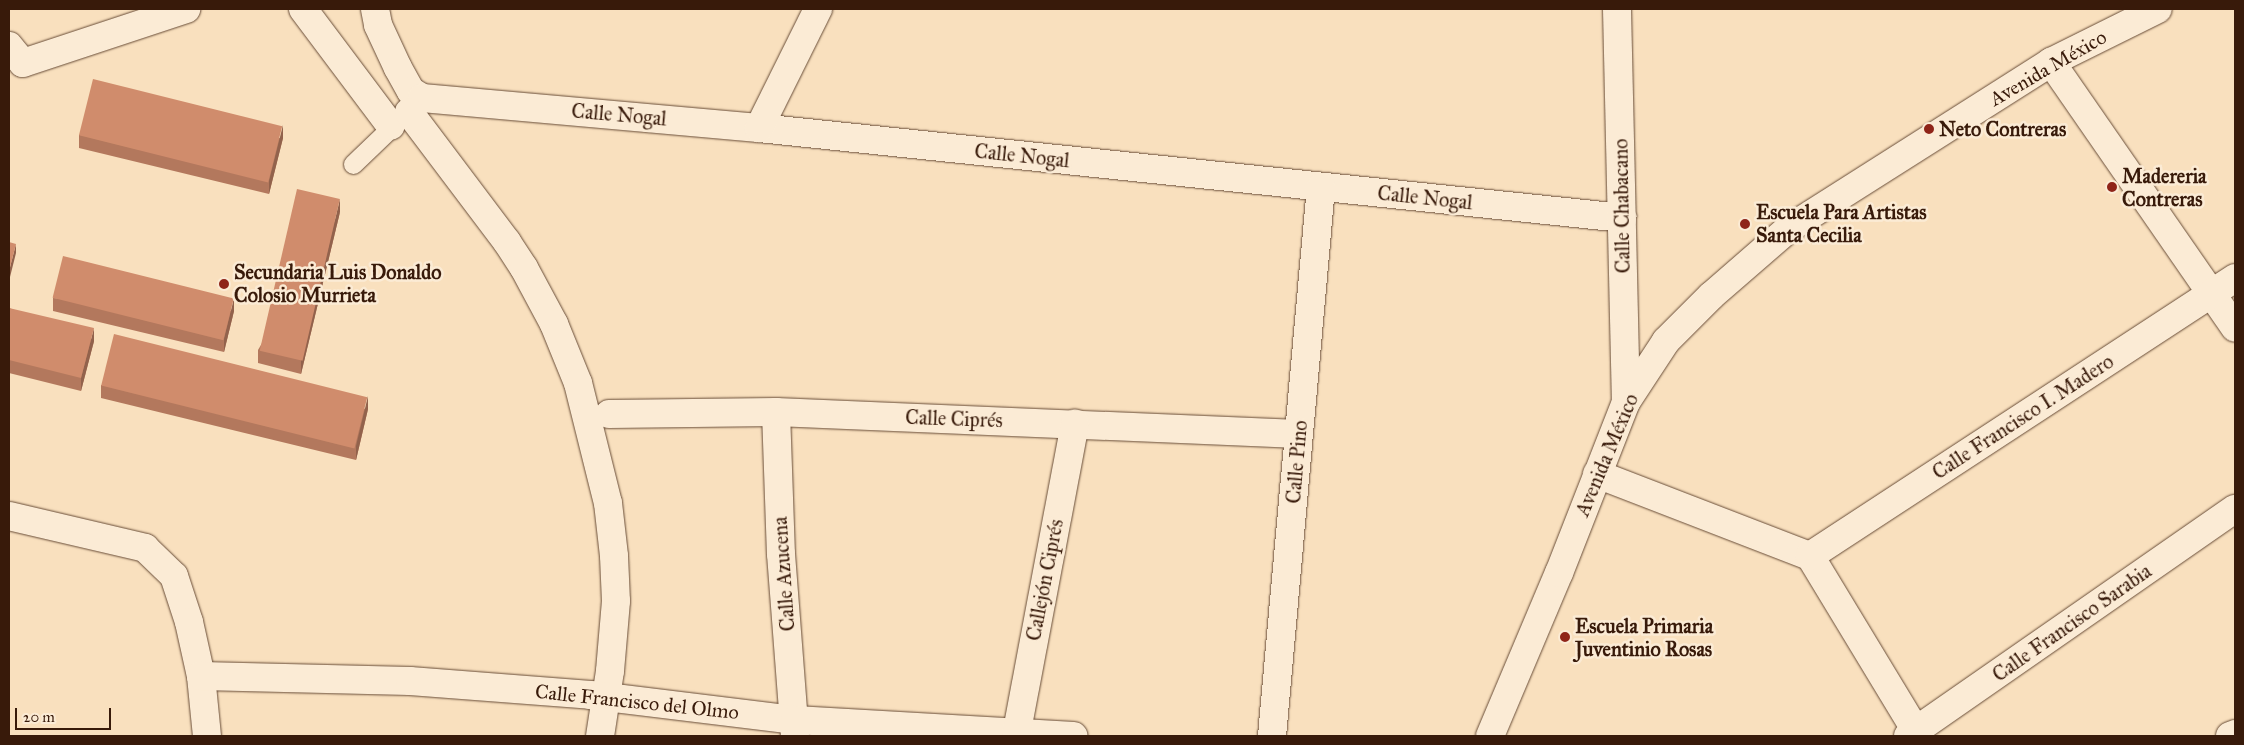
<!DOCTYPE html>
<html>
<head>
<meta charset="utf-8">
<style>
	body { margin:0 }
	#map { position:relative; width:2244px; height:745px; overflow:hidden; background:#f9e0be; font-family:"IM FELL Great Primer",serif }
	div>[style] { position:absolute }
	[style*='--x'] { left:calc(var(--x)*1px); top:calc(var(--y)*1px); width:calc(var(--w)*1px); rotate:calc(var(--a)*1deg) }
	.roads { filter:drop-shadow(0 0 1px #684c37) drop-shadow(0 0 1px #684c37) }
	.service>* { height:19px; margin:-9.5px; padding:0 9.5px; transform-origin:9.5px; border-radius:9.5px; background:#fbebd5 }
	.minor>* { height:28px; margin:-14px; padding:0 14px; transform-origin:14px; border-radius:14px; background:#fbebd5 }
	.tertiary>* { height:28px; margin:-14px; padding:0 14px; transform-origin:14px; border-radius:14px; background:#fbebd5 }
	.wall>* { inset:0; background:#b3785d }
	.shaded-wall>* { inset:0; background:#92624c }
	.building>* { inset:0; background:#d08c6c; transform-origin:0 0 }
	.dots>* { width:14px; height:14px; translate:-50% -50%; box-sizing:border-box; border:2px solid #fbebd5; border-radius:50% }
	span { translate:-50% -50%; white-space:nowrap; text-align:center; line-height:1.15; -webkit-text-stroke:5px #fbebd5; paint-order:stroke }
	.street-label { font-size:20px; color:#381a0a }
	.poi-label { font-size:20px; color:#381a0a; font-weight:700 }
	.left { translate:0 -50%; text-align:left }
	.frame { position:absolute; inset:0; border:10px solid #381a0a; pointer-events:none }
	.scale { position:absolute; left:15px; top:708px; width:96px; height:22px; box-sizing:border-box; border:2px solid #381a0a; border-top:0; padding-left:6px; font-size:15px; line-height:18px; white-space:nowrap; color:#381a0a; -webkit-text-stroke:4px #fbebd5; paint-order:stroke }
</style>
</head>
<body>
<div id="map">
	<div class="roads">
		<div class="service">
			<i style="--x:353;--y:164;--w:65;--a:-43.8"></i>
		</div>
		<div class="minor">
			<i style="--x:303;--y:9;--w:146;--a:53.1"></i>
			<i style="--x:375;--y:9;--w:16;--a:79"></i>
			<i style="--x:378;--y:25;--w:47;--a:65.1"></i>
			<i style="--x:398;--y:68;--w:26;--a:61"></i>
			<i style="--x:411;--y:91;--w:13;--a:32"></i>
			<i style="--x:422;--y:98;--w:338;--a:5.1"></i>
			<i style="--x:759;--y:128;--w:868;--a:5.95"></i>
			<i style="--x:1617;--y:9;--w:393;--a:88.7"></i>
			<i style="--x:9;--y:46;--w:22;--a:51"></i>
			<i style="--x:23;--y:63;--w:172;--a:-18.3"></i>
			<i style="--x:2051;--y:62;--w:323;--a:55.3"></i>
			<i style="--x:409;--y:112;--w:163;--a:53"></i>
			<i style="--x:507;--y:242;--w:31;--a:57"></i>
			<i style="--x:524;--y:268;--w:64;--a:61.8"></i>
			<i style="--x:554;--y:324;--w:64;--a:67.9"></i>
			<i style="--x:578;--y:383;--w:124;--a:76"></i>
			<i style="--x:608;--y:503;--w:53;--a:83.5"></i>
			<i style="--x:614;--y:556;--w:45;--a:87.5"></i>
			<i style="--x:616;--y:601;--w:70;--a:94.9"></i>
			<i style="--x:610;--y:671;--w:66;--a:98.7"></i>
			<i style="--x:759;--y:128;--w:133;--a:-63.6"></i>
			<i style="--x:776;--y:412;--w:142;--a:88"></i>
			<i style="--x:781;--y:554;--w:183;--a:85.6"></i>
			<i style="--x:609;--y:414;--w:167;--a:-0.7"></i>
			<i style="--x:776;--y:412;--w:523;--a:2.41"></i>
			<i style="--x:1597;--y:474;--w:228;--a:21.1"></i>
			<i style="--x:1810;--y:556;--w:210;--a:58.8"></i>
			<i style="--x:9;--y:516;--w:140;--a:13.2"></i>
			<i style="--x:145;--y:548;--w:40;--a:44"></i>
			<i style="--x:174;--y:576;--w:48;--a:71.9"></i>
			<i style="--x:189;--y:622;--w:55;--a:77.5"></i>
			<i style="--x:201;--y:676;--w:60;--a:84.3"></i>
			<i style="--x:1810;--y:556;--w:508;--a:-33.19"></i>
			<i style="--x:201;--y:676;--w:209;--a:1.4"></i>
			<i style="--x:410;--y:681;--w:181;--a:4.4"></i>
			<i style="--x:590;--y:695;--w:207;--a:7"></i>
			<i style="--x:795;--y:720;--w:279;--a:3.3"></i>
			<i style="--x:1016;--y:736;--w:318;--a:-79.3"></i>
			<i style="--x:1272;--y:736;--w:551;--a:-84.9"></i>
			<i style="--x:1908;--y:736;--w:398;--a:-34.8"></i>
		</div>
		<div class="tertiary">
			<i style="--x:1490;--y:736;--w:177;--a:-67.1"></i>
			<i style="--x:1559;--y:573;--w:184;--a:-68.6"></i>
			<i style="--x:1626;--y:402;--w:73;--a:-56.7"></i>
			<i style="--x:1666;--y:341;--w:64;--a:-45"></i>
			<i style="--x:1711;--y:296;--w:102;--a:-41"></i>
			<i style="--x:1788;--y:229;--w:312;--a:-32.4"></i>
			<i style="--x:2051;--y:62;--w:119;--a:-26.4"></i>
			<i style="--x:2230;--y:736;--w:5;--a:-22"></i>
		</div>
	</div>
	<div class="wall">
		<i style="clip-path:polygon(79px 135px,283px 138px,269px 194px,79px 148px)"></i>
		<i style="clip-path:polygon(340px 212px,301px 374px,258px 363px,258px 350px)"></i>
		<i style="clip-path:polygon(53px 298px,234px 311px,224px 352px,53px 311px)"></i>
		<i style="clip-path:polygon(9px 308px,94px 341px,81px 391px,9px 373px)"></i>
		<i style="clip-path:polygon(101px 385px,368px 409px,356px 460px,101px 398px)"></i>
	</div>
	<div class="shaded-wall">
		<i style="clip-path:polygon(283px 125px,283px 138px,269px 194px,269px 181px)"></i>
		<i style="clip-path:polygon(340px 199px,340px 212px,301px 374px,301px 360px)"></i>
		<i style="clip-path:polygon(16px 244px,16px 253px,9px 281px,9px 271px)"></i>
		<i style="clip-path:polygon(234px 298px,234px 311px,224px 352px,224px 339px)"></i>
		<i style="clip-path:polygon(94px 328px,94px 341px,81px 391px,81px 378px)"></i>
		<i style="clip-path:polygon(368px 396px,368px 409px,356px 460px,356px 446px)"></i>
	</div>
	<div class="building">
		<i style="left:93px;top:79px;width:195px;height:58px;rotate:14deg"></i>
		<i style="left:297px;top:189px;width:44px;height:166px;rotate:13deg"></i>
		<i style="clip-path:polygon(9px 242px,16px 244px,9px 271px)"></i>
		<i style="left:63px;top:256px;width:176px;height:43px;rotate:14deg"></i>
		<i style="clip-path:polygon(9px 308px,94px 328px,81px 378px,9px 360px)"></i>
		<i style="left:114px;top:334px;width:261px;height:53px;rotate:14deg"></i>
	</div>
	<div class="dots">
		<i style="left:1929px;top:129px;background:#8f2418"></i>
		<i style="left:2112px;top:187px;background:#8f2418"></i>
		<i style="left:1745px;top:224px;background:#8f2418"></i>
		<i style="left:224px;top:284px;background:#8f2418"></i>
		<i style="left:1565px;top:637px;background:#8f2418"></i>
	</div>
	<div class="street-label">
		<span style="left:2048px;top:68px;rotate:-30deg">Avenida México</span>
		<span style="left:619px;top:115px;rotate:5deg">Calle Nogal</span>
		<span style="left:1022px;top:156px;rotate:6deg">Calle Nogal</span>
		<span style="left:1425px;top:198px;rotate:6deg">Calle Nogal</span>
		<span style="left:1622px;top:206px;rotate:-91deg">Calle Chabacano</span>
		<span style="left:2023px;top:417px;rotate:-33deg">Calle Francisco I. Madero</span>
		<span style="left:954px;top:419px;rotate:2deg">Calle Ciprés</span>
		<span style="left:1607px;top:455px;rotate:-67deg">Avenida México</span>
		<span style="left:1297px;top:462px;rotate:-85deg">Calle Pino</span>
		<span style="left:784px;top:574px;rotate:-94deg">Calle Azucena</span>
		<span style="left:1045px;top:580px;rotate:-79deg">Callejón Ciprés</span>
		<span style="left:2072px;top:623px;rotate:-35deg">Calle Francisco Sarabia</span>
		<span style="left:637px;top:702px;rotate:6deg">Calle Francisco del Olmo</span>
	</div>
	<div class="poi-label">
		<span class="left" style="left:1939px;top:129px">Neto Contreras</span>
		<span class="left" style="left:2122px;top:188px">Madereria<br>Contreras</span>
		<span class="left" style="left:1756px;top:224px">Escuela Para Artistas<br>Santa Cecilia</span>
		<span class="left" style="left:234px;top:284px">Secundaria Luis Donaldo<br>Colosio Murrieta</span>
		<span class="left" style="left:1575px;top:638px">Escuela Primaria<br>Juventinio Rosas</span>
	</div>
	<div class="frame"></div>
	<div class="scale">20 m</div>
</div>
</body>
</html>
